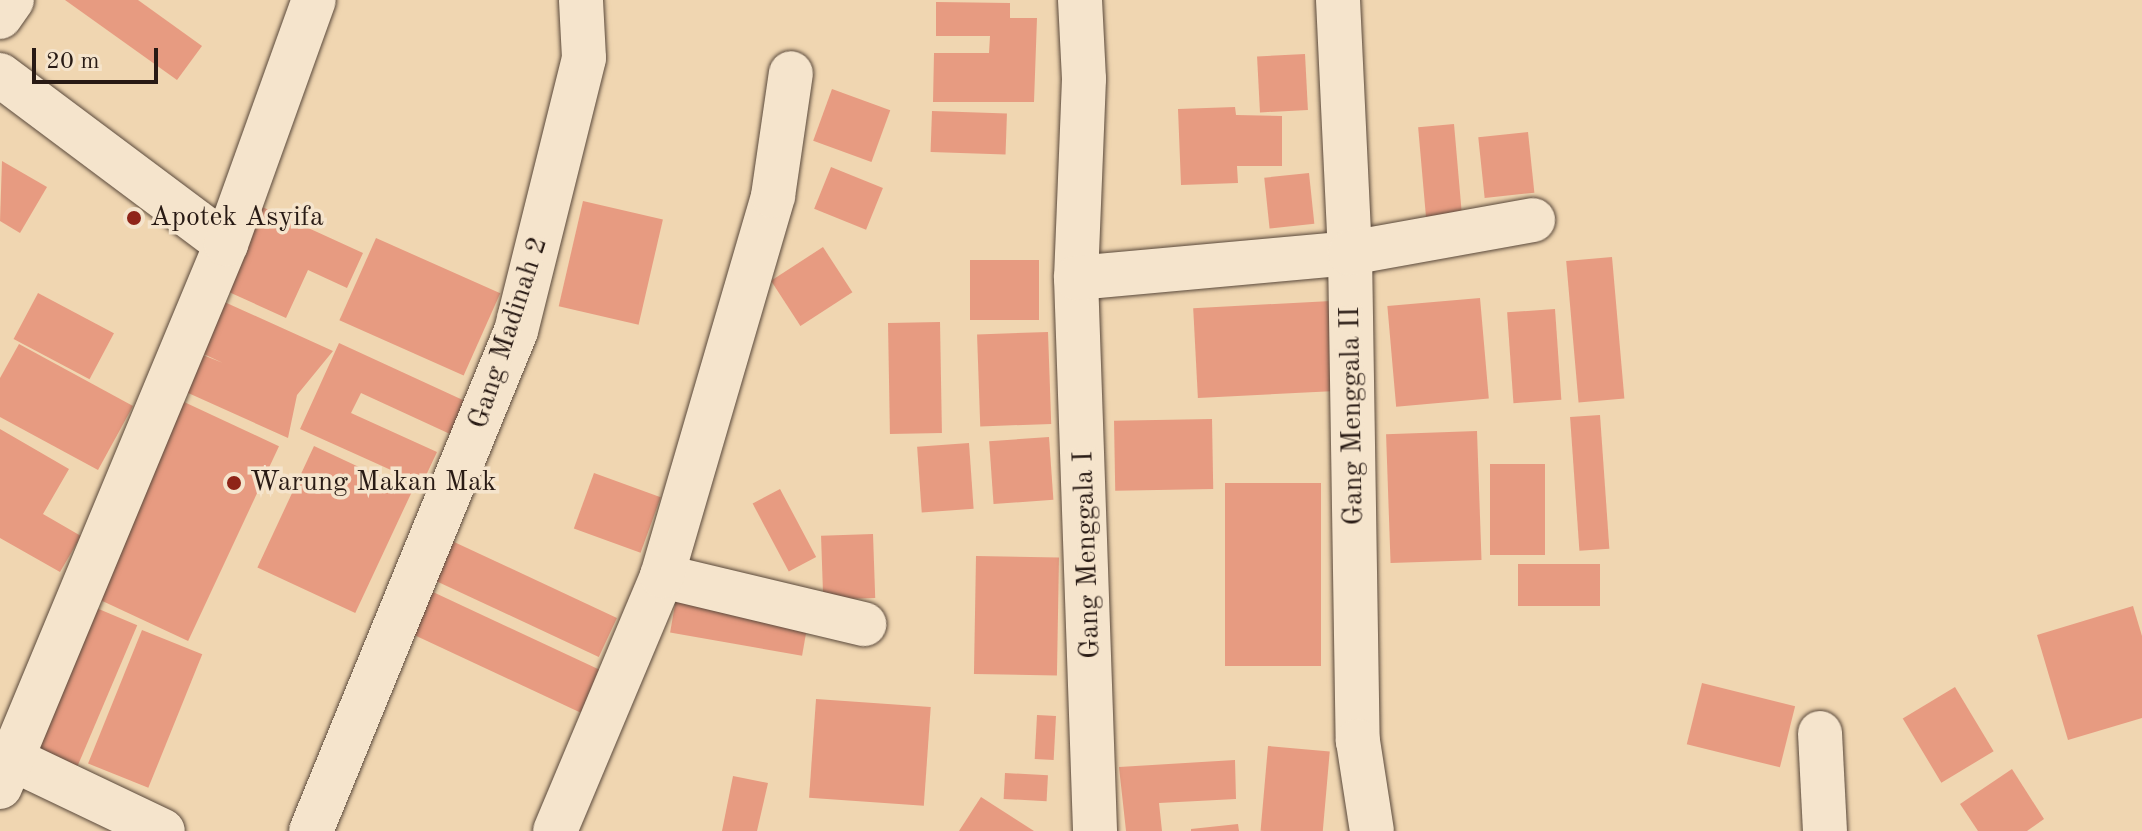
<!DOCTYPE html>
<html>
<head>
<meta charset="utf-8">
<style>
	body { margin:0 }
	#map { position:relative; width:2142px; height:831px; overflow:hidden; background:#f0d6b1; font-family:"Old Standard TT",serif }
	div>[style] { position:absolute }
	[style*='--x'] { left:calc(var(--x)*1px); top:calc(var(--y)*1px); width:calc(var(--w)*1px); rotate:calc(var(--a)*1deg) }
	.building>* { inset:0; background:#e79b81; transform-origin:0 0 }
	.roads { filter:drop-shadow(0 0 2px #5a493b) drop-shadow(0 0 2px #5a493b) }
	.minor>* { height:44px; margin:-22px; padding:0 22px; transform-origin:22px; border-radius:22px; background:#f5e4cc }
	.dots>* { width:22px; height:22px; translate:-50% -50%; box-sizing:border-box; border:4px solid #f5e4cc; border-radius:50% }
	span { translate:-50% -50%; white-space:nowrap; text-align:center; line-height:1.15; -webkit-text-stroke:7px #f5e4cc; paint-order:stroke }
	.poi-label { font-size:28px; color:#281a14 }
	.left { translate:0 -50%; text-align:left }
	.street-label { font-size:28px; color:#281a14 }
	.scale { position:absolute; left:32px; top:48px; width:126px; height:36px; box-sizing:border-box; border:4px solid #281a14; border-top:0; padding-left:10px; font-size:24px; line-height:28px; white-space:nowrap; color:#281a14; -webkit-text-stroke:6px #f5e4cc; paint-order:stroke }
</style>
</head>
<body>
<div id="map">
	<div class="building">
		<i style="clip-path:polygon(65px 0,138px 0,202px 46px,177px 80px)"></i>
		<i style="clip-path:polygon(936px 2px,1010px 3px,1010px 18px,1037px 18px,1034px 102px,933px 102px,934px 53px,989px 53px,990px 36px,936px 36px)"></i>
		<i style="left:1305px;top:54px;width:56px;height:48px;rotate:87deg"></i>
		<i style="left:832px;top:89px;width:62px;height:55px;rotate:20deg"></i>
		<i style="clip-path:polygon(1235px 107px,1236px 115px,1282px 116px,1282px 166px,1237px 166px,1238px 183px,1181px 185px,1178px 109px)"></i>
		<i style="left:932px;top:111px;width:75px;height:41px;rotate:2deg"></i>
		<i style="left:1454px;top:124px;width:91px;height:36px;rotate:85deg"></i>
		<i style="left:1528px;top:132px;width:61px;height:50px;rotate:84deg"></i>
		<i style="clip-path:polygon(2px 161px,47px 187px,20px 233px,0 221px)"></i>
		<i style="left:831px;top:167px;width:56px;height:45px;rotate:22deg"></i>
		<i style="left:1309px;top:173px;width:51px;height:45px;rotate:84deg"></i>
		<i style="left:583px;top:201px;width:82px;height:108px;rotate:13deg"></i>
		<i style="clip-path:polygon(258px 205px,363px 253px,347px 288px,308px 270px,286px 318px,220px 288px)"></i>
		<i style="left:376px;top:238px;width:136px;height:90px;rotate:24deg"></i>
		<i style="left:823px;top:247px;width:54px;height:62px;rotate:57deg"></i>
		<i style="left:1612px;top:257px;width:142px;height:46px;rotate:85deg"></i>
		<i style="left:970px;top:260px;width:69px;height:60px"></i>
		<i style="left:38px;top:293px;width:86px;height:52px;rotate:28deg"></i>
		<i style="left:1480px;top:298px;width:101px;height:93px;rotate:85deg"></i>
		<i style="clip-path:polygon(220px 300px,333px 351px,297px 395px,288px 438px,186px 392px,203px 355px,223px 363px,197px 351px)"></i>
		<i style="left:1331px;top:301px;width:90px;height:138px;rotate:87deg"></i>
		<i style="left:1555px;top:309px;width:91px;height:48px;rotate:86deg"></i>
		<i style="left:940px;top:322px;width:111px;height:52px;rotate:89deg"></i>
		<i style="left:1048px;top:332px;width:92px;height:71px;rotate:88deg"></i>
		<i style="clip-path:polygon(339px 343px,465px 401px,450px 434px,361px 393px,351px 413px,437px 452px,422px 484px,300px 429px)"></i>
		<i style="clip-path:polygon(19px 344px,133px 406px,98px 470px,0 417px,0 378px)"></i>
		<i style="left:182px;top:401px;width:107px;height:215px;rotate:25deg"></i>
		<i style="left:1600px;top:415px;width:134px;height:30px;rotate:86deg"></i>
		<i style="left:1212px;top:419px;width:70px;height:98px;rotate:89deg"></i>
		<i style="clip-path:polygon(0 429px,69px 469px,43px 514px,81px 536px,60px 572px,0 538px)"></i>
		<i style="left:1477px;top:431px;width:129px;height:91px;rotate:88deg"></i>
		<i style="left:1049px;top:437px;width:63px;height:60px;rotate:86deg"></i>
		<i style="left:969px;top:443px;width:66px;height:52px;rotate:86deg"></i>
		<i style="left:314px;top:446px;width:108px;height:134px;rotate:25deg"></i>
		<i style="left:1490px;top:464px;width:55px;height:91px"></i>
		<i style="left:594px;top:473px;width:71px;height:59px;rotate:20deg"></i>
		<i style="left:1321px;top:483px;width:183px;height:96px;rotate:90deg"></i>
		<i style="left:780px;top:489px;width:77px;height:31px;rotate:62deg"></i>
		<i style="left:873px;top:534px;width:64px;height:52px;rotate:88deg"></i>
		<i style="left:452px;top:541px;width:182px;height:43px;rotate:25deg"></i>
		<i style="left:976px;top:556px;width:83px;height:118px;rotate:1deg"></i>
		<i style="left:1518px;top:564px;width:82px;height:42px"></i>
		<i style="left:433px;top:592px;width:185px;height:47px;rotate:25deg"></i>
		<i style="left:676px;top:599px;width:134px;height:34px;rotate:10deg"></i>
		<i style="clip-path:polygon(2133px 606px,2142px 636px,2142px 718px,2068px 740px,2037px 635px)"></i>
		<i style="left:94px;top:607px;width:47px;height:165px;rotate:23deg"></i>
		<i style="left:142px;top:630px;width:65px;height:144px;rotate:22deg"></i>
		<i style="left:1702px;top:683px;width:96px;height:63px;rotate:14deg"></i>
		<i style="left:1955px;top:687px;width:75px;height:61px;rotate:59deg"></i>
		<i style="left:816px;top:699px;width:115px;height:99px;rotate:4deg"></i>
		<i style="left:1037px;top:715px;width:19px;height:44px;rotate:3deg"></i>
		<i style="left:1268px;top:746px;width:62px;height:85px;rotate:5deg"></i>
		<i style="clip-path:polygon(1235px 760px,1236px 799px,1159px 803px,1162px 831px,1126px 831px,1119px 767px)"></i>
		<i style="clip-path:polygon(2012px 769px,2044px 819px,2027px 831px,1978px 831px,1960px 804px)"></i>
		<i style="left:1005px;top:773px;width:43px;height:26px;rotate:3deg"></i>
		<i style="clip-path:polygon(733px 776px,768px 783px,757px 831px,722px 831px)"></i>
		<i style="clip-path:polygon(981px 797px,1034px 831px,959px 831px)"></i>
		<i style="clip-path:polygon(1238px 824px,1239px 831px,1191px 831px,1191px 829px)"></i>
	</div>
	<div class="roads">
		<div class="minor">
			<i style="--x:1080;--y:0;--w:79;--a:87.1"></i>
			<i style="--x:1084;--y:79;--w:199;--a:92.3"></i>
			<i style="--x:1076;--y:278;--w:553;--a:88.03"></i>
			<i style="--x:1338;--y:0;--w:253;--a:87.3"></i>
			<i style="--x:1350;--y:253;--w:488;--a:89.1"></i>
			<i style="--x:1358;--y:741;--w:91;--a:81.2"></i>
			<i style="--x:0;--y:17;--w:21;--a:-55"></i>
			<i style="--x:0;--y:75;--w:282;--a:36.8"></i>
			<i style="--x:1076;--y:278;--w:275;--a:-5.2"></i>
			<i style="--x:1350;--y:253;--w:186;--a:-10.2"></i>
			<i style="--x:662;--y:576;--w:208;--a:13.4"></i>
			<i style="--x:1820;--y:733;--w:98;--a:87.1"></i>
			<i style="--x:12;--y:759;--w:167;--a:25.5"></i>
			<i style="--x:0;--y:787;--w:588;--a:-67.4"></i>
			<i style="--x:226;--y:244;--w:259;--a:-70.2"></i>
			<i style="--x:311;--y:831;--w:540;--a:-67.71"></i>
			<i style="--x:516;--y:331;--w:281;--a:-76"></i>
			<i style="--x:584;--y:58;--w:58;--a:-93"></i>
			<i style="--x:555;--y:831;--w:277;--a:-67.2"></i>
			<i style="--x:662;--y:576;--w:396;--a:-73.7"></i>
			<i style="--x:773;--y:196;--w:124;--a:-81.7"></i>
		</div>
	</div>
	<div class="dots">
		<i style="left:134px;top:218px;background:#8f2418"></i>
		<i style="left:234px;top:483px;background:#8f2418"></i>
	</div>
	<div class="poi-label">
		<span class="left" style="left:150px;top:218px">Apotek Asyifa</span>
		<span class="left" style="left:250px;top:483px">Warung Makan Mak</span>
	</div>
	<div class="street-label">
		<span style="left:509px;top:333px;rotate:-72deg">Gang Madinah 2</span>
		<span style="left:1353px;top:416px;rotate:-91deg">Gang Menggala II</span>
		<span style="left:1088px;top:555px;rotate:-92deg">Gang Menggala I</span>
	</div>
	<div class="scale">20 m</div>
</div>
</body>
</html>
